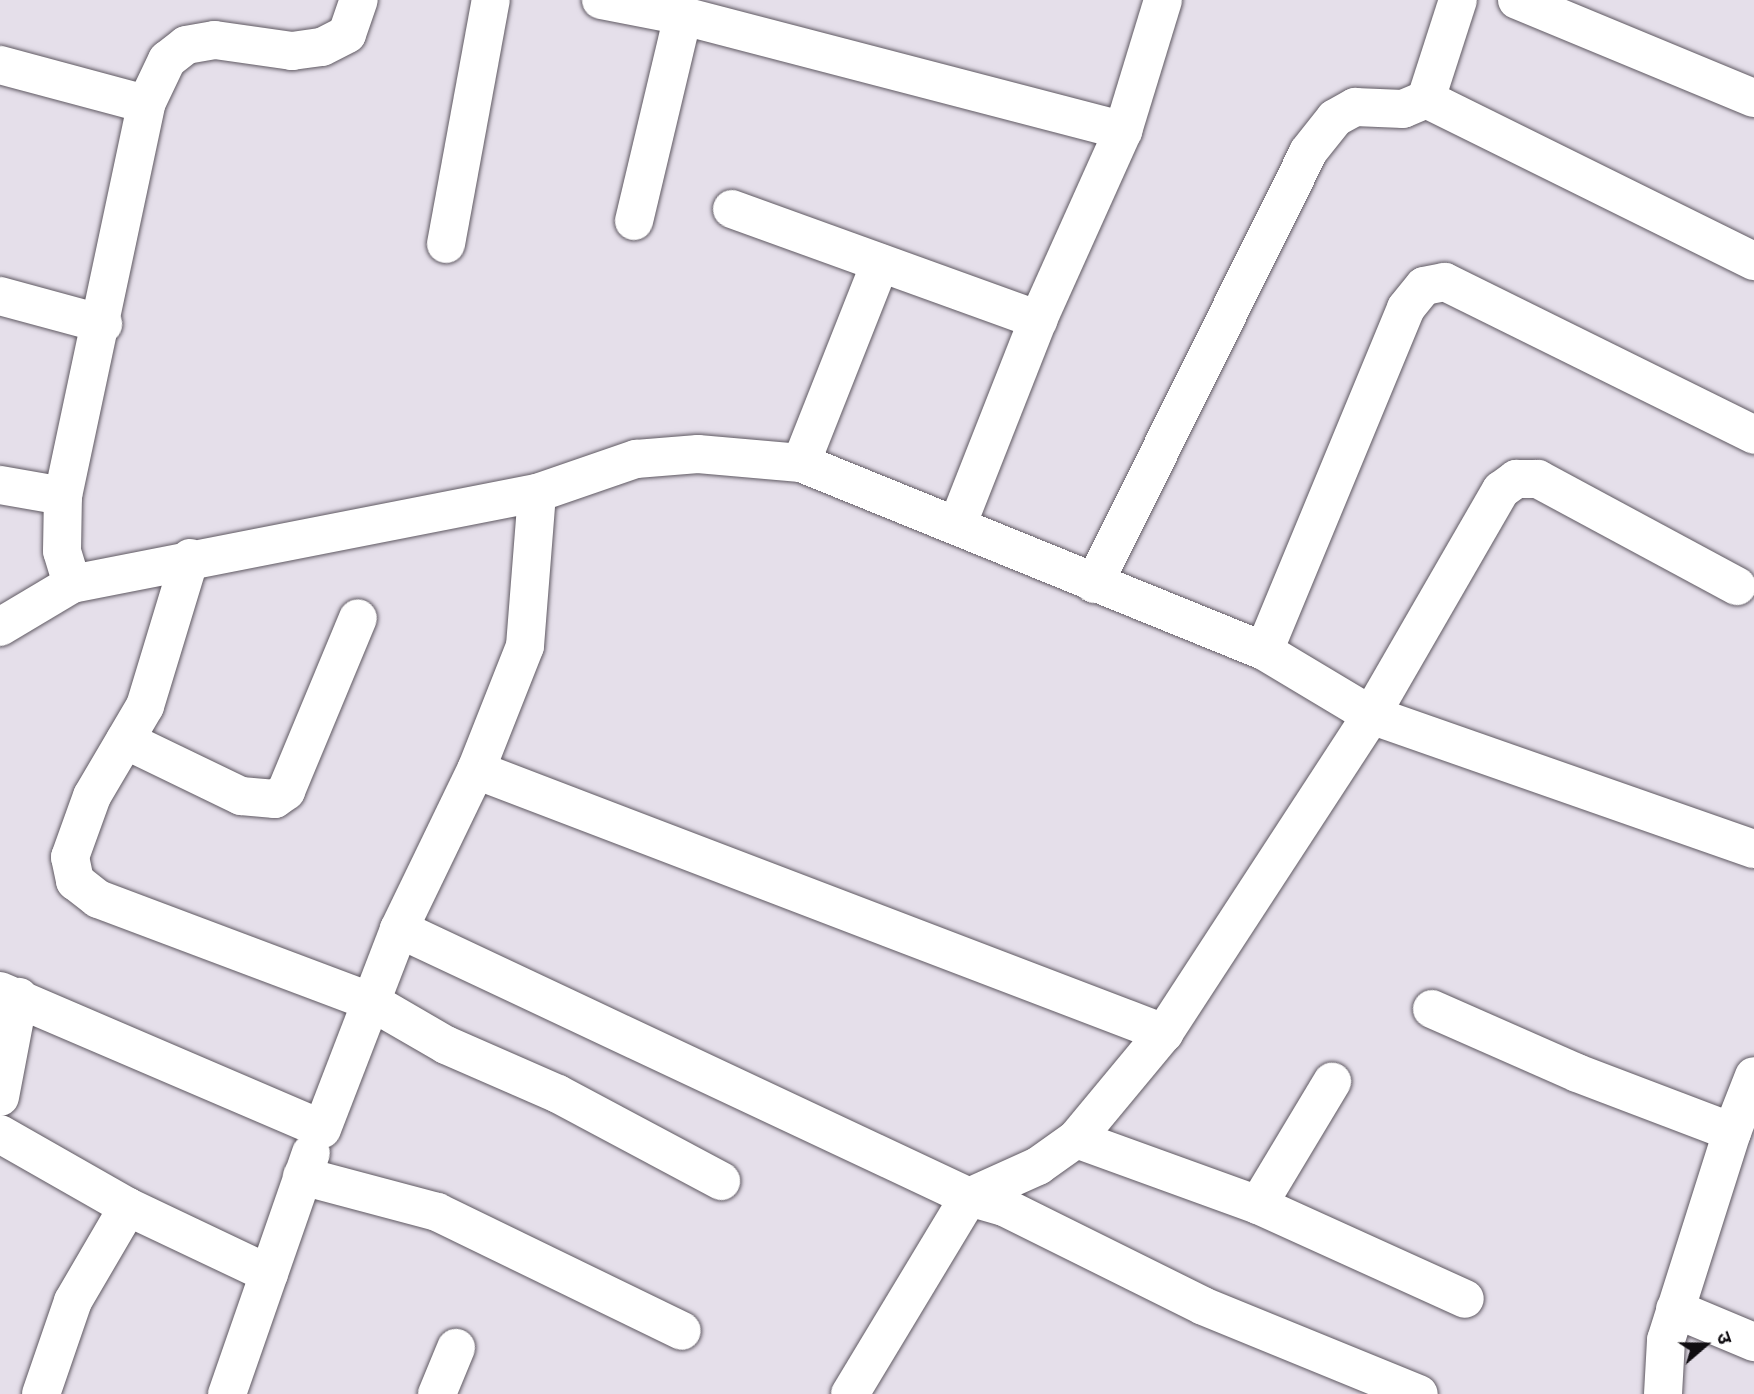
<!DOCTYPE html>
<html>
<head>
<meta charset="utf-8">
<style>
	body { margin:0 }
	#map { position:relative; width:1754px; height:1394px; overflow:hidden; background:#e5dfea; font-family:"Public Sans","Noto Sans Devanagari",sans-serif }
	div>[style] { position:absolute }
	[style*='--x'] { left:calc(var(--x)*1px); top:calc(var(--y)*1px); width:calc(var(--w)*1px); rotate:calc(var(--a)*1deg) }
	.roads { filter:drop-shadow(0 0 2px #5f5962) drop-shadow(0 0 2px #5f5962) }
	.minor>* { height:38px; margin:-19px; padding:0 19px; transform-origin:19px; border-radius:19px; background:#fff }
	span { translate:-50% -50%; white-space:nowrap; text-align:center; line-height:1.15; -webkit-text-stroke:5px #fff; paint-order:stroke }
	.north { position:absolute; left:1670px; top:1310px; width:70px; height:70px; -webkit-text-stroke:5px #fff; paint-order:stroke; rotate:70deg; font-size:19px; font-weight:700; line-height:28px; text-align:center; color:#100d11 }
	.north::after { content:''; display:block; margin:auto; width:24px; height:32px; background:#100d11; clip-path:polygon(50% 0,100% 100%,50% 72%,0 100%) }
</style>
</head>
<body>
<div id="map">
	<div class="roads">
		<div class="minor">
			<i style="--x:601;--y:0;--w:84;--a:11"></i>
			<i style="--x:683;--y:16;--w:455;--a:14.6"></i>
			<i style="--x:1517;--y:0;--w:256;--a:22.5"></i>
			<i style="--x:0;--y:65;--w:151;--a:15"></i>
			<i style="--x:1426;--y:99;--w:366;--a:26.3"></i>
			<i style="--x:732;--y:209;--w:326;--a:19.9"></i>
			<i style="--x:634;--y:221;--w:211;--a:-76.6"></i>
			<i style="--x:446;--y:244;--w:248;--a:-79.6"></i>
			<i style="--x:0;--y:296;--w:107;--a:15.2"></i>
			<i style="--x:801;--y:463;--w:215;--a:-68.4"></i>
			<i style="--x:0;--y:485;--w:64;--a:9.9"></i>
			<i style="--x:958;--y:523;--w:218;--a:-68.5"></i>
			<i style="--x:1038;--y:320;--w:207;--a:-65.8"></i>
			<i style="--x:1123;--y:131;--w:137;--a:-73"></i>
			<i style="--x:190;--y:558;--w:155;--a:106.9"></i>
			<i style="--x:145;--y:706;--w:104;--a:120.5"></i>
			<i style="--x:92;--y:796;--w:65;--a:109.8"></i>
			<i style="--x:70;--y:857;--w:25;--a:78"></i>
			<i style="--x:75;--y:881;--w:29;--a:38"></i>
			<i style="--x:98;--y:899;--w:290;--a:20.6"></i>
			<i style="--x:370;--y:1001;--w:88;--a:30.1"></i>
			<i style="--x:446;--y:1045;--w:122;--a:23.6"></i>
			<i style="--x:558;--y:1094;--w:185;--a:28.1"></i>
			<i style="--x:72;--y:584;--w:34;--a:-107"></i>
			<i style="--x:62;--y:551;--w:55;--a:-89"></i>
			<i style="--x:63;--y:496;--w:401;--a:-78"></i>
			<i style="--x:146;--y:104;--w:49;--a:-64.5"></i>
			<i style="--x:167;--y:60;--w:24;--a:-38"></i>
			<i style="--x:186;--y:45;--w:29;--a:-10"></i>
			<i style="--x:215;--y:40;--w:78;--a:8.1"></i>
			<i style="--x:292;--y:51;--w:30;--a:-8"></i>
			<i style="--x:322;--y:47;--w:28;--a:-27"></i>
			<i style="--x:347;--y:34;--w:36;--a:-71"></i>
			<i style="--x:1094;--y:584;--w:482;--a:-63.6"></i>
			<i style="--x:1308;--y:152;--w:43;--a:-51.5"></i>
			<i style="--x:1335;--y:118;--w:23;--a:-29"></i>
			<i style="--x:1355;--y:107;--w:48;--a:2.4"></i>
			<i style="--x:1403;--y:109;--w:25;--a:-23"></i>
			<i style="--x:1426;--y:99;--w:104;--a:-72.1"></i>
			<i style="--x:0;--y:627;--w:84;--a:-30.8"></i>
			<i style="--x:72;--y:584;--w:474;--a:-11.1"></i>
			<i style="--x:537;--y:493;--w:105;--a:-19"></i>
			<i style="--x:636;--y:459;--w:62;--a:-4.6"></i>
			<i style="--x:698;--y:454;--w:103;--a:5"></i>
			<i style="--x:801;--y:463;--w:500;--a:22.1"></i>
			<i style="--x:1264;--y:651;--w:125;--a:30.9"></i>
			<i style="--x:1371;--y:715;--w:406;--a:19.3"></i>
			<i style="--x:1264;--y:651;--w:371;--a:-67.5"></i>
			<i style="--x:1406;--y:308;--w:28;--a:-51"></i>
			<i style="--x:1424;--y:286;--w:21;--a:-11"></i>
			<i style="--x:1445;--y:282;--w:345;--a:26.3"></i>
			<i style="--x:125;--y:740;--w:129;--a:25.8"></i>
			<i style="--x:241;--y:796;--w:34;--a:5"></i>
			<i style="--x:275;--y:799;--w:14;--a:-36"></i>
			<i style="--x:286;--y:791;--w:187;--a:-67.4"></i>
			<i style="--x:476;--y:770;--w:737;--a:20.92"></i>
			<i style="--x:399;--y:929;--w:630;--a:25.18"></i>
			<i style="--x:969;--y:1197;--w:36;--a:16"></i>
			<i style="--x:1004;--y:1207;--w:222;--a:26.4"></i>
			<i style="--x:1203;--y:1306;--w:233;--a:22.2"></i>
			<i style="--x:0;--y:991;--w:350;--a:23.2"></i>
			<i style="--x:322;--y:1129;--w:214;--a:-68.9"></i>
			<i style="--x:399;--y:929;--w:177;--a:-64.2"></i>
			<i style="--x:476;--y:770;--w:133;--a:-68.4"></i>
			<i style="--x:525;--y:646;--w:153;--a:-85.5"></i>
			<i style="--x:1432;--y:1009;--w:158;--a:23.8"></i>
			<i style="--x:1577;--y:1073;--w:166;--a:20.8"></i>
			<i style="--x:0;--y:1097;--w:102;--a:-79.2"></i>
			<i style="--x:0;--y:1134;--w:147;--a:29.7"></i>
			<i style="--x:128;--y:1207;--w:156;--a:25.4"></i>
			<i style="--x:1076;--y:1139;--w:194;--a:19.9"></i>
			<i style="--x:1258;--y:1205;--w:227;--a:24.4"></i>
			<i style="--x:302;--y:1176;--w:140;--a:14.9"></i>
			<i style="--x:437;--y:1212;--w:272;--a:25.9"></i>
			<i style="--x:1258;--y:1205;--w:144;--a:-59"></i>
			<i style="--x:1675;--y:1309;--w:86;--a:22.7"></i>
			<i style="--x:41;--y:1394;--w:98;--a:-71"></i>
			<i style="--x:73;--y:1301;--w:109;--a:-59.7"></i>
			<i style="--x:227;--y:1394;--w:255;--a:-70.8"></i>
			<i style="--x:437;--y:1394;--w:50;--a:-67.6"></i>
			<i style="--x:850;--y:1394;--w:230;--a:-58.9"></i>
			<i style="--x:969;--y:1197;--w:76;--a:-24.2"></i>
			<i style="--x:1038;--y:1166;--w:47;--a:-35.4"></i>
			<i style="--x:1076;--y:1139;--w:138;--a:-50.3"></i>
			<i style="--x:1164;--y:1033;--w:379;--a:-56.9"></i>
			<i style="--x:1371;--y:715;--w:260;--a:-60"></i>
			<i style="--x:1501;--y:490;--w:19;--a:-36"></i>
			<i style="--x:1516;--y:479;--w:22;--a:0"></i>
			<i style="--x:1538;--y:479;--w:226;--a:28.3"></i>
			<i style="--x:1663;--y:1394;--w:54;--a:-86.8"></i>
			<i style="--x:1666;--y:1340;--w:218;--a:-72.4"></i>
			<i style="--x:1732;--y:1132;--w:60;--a:-68.6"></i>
		</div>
	</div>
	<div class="north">उ</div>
</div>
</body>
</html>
